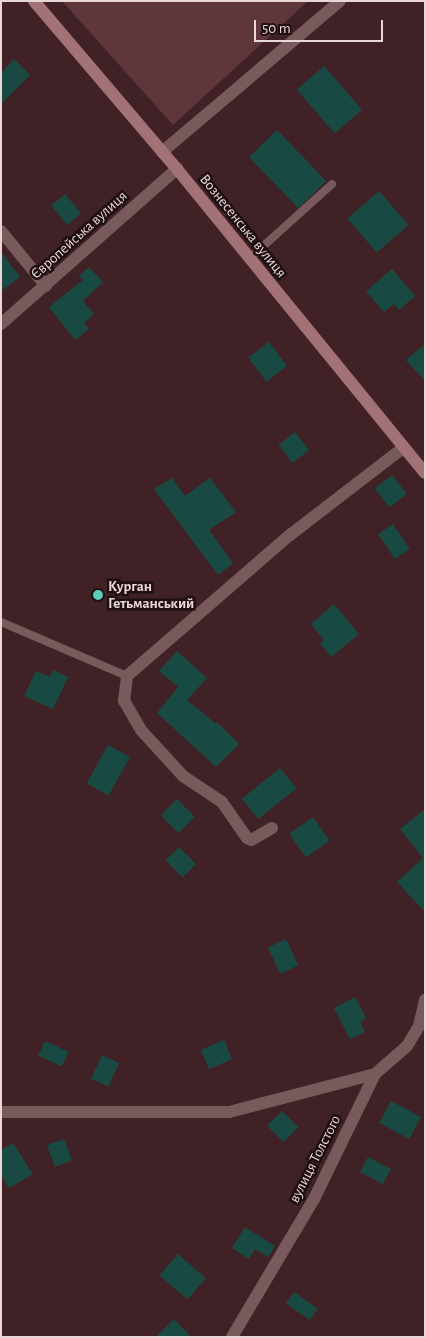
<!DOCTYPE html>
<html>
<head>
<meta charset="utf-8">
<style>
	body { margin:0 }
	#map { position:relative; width:426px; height:1338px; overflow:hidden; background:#402226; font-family:"Alegreya Sans",sans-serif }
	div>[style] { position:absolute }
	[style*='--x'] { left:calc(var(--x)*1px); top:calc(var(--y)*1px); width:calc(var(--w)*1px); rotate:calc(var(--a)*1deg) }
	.green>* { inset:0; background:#5e363b }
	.building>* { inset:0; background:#184a43; transform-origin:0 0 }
	.service>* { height:8px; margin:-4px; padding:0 4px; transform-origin:4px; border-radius:4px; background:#78595c }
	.minor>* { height:12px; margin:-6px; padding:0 6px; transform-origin:6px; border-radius:6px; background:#78595c }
	.secondary>* { height:12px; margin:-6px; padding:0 6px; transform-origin:6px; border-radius:6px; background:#a27277 }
	.dots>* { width:14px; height:14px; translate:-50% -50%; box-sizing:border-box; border:2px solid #1e1012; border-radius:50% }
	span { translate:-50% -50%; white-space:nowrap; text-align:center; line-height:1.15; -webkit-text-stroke:5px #1e1012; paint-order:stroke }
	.street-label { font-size:15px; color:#ead5d7 }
	.poi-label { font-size:15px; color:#ead5d7; font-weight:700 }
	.left { translate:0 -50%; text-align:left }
	.frame { position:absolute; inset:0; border:2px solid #ead5d7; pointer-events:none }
	.scale { position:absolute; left:254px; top:20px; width:129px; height:22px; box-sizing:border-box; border:2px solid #ead5d7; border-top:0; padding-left:6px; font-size:15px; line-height:18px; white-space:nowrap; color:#ead5d7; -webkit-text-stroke:4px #1e1012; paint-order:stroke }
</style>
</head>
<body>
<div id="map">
	<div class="green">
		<i style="clip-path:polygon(62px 1px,308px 1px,173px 125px)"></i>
	</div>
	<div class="building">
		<i style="clip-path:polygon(14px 59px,30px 75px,1px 104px,1px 73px)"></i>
		<i style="left:324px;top:66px;width:58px;height:36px;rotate:49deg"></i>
		<i style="left:277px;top:130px;width:71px;height:39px;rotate:46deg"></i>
		<i style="left:379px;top:191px;width:45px;height:42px;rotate:49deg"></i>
		<i style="left:65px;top:194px;width:25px;height:18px;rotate:50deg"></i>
		<i style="clip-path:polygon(1px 252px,20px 277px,1px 291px)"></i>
		<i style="clip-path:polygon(89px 267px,103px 282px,83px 301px,94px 314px,84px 323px,89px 329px,75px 340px,49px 307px,83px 280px,79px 276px)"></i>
		<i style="clip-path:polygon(392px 269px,415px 296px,399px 310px,394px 304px,384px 312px,366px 291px)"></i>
		<i style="left:269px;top:342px;width:30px;height:26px;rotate:53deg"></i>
		<i style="clip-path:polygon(425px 344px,425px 381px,406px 360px)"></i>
		<i style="left:295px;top:432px;width:23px;height:21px;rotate:52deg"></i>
		<i style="left:392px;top:475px;width:24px;height:22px;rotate:52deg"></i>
		<i style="clip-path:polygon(172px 478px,185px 496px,210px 478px,236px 512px,209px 530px,233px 563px,218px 575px,154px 489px)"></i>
		<i style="left:393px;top:524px;width:30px;height:18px;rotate:56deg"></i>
		<i style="clip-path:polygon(334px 604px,359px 634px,331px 657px,320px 643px,324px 640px,311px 624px)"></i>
		<i style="clip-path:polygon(177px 651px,207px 678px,187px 700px,216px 724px,217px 722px,239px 744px,216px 767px,157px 713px,178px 687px,159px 671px)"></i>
		<i style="clip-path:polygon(53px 670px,68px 677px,53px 709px,24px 696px,36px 671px,50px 677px)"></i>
		<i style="left:108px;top:745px;width:25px;height:44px;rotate:29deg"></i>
		<i style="left:280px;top:768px;width:26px;height:49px;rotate:51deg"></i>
		<i style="left:177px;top:799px;width:25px;height:23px;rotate:45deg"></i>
		<i style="clip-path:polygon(425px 809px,425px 912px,397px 882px,423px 858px,400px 829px)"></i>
		<i style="left:313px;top:817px;width:29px;height:29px;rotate:55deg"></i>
		<i style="left:179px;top:847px;width:24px;height:19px;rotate:45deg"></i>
		<i style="left:286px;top:939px;width:29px;height:20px;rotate:65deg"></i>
		<i style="clip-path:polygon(355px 997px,366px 1018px,360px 1022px,365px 1032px,350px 1039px,334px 1008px)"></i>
		<i style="left:224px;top:1040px;width:21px;height:25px;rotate:67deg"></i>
		<i style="left:45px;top:1041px;width:26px;height:16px;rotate:25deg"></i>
		<i style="left:102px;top:1055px;width:19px;height:26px;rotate:25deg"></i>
		<i style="left:391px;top:1101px;width:34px;height:25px;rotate:28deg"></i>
		<i style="left:282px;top:1111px;width:23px;height:21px;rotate:45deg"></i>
		<i style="left:64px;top:1139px;width:23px;height:18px;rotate:70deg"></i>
		<i style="clip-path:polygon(13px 1143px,33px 1174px,9px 1188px,1px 1176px,1px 1150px)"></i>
		<i style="left:368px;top:1157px;width:26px;height:17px;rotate:28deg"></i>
		<i style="clip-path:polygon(245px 1227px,275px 1246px,268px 1257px,255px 1249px,249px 1259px,232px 1248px)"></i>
		<i style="left:178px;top:1254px;width:37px;height:28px;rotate:41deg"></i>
		<i style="left:294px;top:1292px;width:29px;height:14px;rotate:35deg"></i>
		<i style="clip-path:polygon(174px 1319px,191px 1337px,156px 1337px)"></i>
	</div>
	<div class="service">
		<i style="--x:249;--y:259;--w:112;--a:-42.1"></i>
		<i style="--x:1;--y:622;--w:137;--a:23.2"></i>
	</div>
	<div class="minor">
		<i style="--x:162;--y:152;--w:233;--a:-40.3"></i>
		<i style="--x:1;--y:231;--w:71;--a:50.7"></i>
		<i style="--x:1;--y:324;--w:235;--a:-41.4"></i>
		<i style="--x:272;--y:828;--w:24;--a:150"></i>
		<i style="--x:251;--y:840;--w:4;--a:-153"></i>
		<i style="--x:247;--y:838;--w:44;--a:-124.8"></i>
		<i style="--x:222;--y:802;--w:47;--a:-146.3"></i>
		<i style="--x:183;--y:776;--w:62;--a:-132.4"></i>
		<i style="--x:141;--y:730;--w:34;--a:-120"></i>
		<i style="--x:124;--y:701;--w:25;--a:-83"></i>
		<i style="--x:127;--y:676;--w:216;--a:-40.9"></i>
		<i style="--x:290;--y:535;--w:143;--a:-37.6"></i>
		<i style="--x:1;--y:1112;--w:228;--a:0"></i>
		<i style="--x:229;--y:1112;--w:151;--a:-14.6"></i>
		<i style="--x:232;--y:1337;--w:161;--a:-59.3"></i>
		<i style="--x:314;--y:1199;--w:139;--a:-64"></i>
		<i style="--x:375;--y:1074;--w:43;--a:-41.2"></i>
		<i style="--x:407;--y:1046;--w:23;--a:-59"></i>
		<i style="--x:419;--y:1026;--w:27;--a:-77"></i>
	</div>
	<div class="secondary">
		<i style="--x:34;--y:1;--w:221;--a:49.6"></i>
		<i style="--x:177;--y:169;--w:392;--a:50.8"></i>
	</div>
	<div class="dots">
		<i style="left:98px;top:595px;background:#5acebd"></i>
	</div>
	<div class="street-label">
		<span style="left:243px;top:226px;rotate:51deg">Вознесенська вулиця</span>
		<span style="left:79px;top:235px;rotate:-42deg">Європейська вулиця</span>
		<span style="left:315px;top:1159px;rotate:-63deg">вулиця Толстого</span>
	</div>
	<div class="poi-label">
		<span class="left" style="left:108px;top:595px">Курган<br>Гетьманський</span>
	</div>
	<div class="frame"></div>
	<div class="scale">50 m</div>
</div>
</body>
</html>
